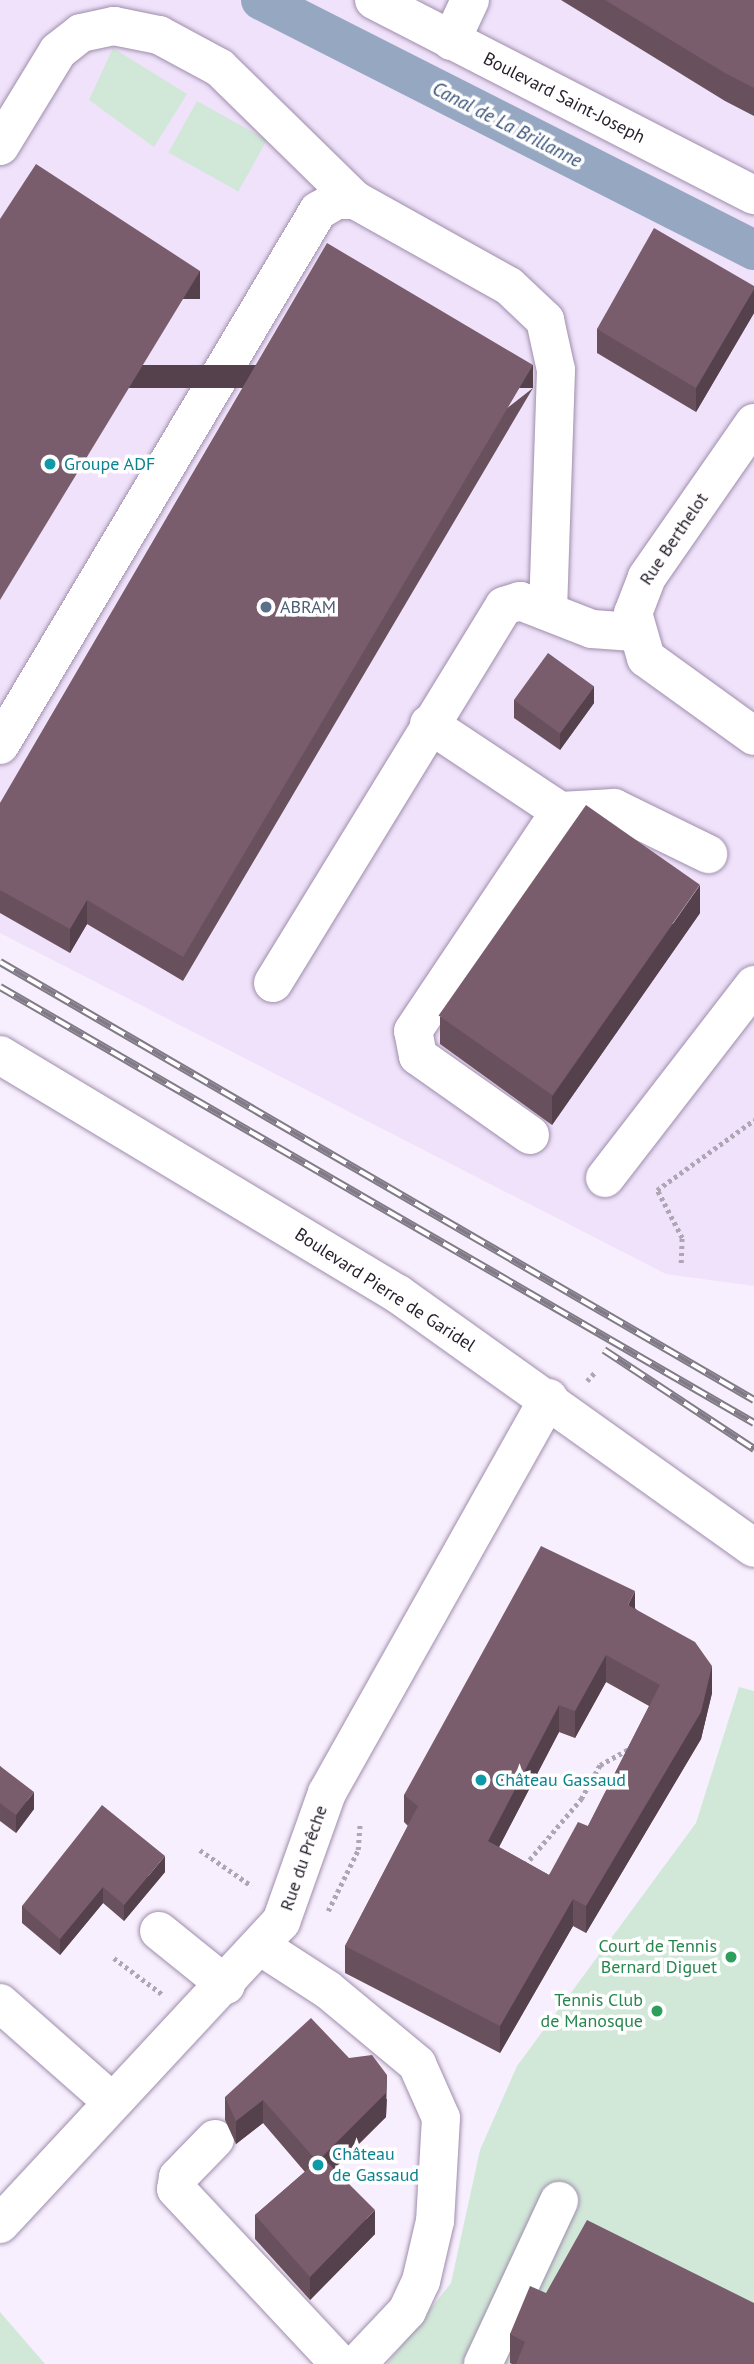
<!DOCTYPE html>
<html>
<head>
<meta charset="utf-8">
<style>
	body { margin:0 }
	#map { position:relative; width:754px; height:2364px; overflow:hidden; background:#f7effd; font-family:"PT Sans",sans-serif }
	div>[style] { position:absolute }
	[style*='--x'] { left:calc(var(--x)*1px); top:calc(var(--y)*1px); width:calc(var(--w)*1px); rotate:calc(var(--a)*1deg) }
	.built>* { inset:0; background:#efe2fa }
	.green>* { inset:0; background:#d1e8d8; transform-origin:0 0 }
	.canal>* { height:40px; margin:-20px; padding:0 20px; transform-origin:20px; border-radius:20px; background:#96a7c1 }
	.path>* { height:4.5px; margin-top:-2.25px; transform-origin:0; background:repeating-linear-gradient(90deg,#aea6b4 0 3.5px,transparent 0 7px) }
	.roads { filter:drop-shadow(0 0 2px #9f8dac) drop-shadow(0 0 2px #9f8dac) }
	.minor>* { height:38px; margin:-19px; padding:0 19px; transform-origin:19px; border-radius:19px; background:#fff }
	.rail>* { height:8px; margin-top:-4px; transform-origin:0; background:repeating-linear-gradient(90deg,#fff 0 16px,#817a87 0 32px); box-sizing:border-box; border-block:2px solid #817a87 }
	.wall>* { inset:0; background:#69505d }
	.shaded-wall>* { inset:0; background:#55414c; transform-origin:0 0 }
	.building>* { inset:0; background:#7a5d6c; transform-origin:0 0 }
	.dots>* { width:19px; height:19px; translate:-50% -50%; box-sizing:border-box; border:4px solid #fff; border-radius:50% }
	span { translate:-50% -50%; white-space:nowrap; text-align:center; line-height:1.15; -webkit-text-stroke:7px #fff; paint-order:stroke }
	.street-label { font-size:18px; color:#251e2a }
	.culture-label { font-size:18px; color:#0d838f }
	.left { translate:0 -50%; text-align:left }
	.service-label { font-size:18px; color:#4e5e75 }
	.leisure-label { font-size:18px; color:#27864d }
	.right { translate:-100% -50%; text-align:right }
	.water-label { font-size:19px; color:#364f76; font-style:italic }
</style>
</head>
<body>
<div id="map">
	<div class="built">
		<i style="clip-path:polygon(0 0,754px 0,754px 1286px,666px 1274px,0 933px)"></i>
	</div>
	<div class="green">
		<i style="clip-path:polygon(113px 48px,187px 94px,154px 147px,89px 100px)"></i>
		<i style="left:197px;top:101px;width:80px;height:59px;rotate:29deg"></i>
		<i style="clip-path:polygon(739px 1687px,754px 1691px,754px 2364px,387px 2364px,451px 2283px,480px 2150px,517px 2066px,696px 1823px)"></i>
		<i style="clip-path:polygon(0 2312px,45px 2364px,0 2364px)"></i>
	</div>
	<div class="canal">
		<i style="--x:261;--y:0;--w:553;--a:26.89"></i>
	</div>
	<div class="path">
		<i style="--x:681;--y:1263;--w:25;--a:-88"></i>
		<i style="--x:682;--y:1238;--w:54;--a:-117.5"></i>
		<i style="--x:657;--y:1190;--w:120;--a:-35.8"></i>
		<i style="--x:587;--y:1381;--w:12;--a:-48"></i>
		<i style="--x:200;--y:1850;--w:63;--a:34.7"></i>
		<i style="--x:525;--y:1865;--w:87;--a:-49.7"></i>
		<i style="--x:581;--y:1799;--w:39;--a:-61"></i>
		<i style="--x:600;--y:1765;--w:37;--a:-29"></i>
		<i style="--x:328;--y:1911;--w:68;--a:-63.8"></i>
		<i style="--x:358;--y:1850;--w:28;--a:-86"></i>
		<i style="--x:114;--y:1958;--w:60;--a:36.9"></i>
	</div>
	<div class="roads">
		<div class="minor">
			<i style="--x:374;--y:0;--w:427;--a:27.2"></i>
			<i style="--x:451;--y:41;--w:45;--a:-65.1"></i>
			<i style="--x:0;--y:146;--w:111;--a:-58.6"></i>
			<i style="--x:58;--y:51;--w:29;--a:-38"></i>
			<i style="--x:81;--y:33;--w:34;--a:-12"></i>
			<i style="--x:114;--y:26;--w:46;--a:11.3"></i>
			<i style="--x:159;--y:35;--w:69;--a:28.4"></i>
			<i style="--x:220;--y:68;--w:189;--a:44.4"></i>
			<i style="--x:754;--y:423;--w:188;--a:124.8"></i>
			<i style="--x:647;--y:577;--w:39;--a:111"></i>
			<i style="--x:633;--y:613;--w:47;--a:73.9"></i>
			<i style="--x:646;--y:658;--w:133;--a:35.8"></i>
			<i style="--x:429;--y:724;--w:157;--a:33.6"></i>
			<i style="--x:560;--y:811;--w:54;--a:-3.2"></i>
			<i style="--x:614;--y:808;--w:105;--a:26.1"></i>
			<i style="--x:0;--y:745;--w:622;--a:-59.23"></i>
			<i style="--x:318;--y:211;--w:21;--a:-31"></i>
			<i style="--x:336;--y:200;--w:19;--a:0"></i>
			<i style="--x:355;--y:200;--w:176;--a:29.2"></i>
			<i style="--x:509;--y:286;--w:50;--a:43.4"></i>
			<i style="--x:545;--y:320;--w:51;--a:77.6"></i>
			<i style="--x:556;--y:370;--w:238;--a:91.9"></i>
			<i style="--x:273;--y:983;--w:442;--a:-58.5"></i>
			<i style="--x:504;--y:606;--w:17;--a:-17"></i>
			<i style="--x:520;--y:601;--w:77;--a:21.3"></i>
			<i style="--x:592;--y:629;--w:42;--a:4.1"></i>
			<i style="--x:0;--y:1055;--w:464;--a:31"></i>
			<i style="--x:398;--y:1294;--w:437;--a:35.5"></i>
			<i style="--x:530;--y:1135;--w:137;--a:-144.8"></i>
			<i style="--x:418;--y:1056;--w:25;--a:-101"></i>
			<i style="--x:413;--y:1031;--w:265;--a:-56.2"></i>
			<i style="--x:605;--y:1178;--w:244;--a:-52.3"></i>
			<i style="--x:159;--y:1931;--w:86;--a:38.9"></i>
			<i style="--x:260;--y:1946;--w:81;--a:32.9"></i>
			<i style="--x:328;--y:1990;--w:116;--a:39.7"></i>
			<i style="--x:417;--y:2064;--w:59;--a:66"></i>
			<i style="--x:441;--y:2118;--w:103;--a:93.3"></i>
			<i style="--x:435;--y:2221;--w:62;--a:103.1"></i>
			<i style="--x:421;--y:2281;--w:33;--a:115"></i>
			<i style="--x:407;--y:2311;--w:73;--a:133.3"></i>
			<i style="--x:0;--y:2003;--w:147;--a:41.4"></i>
			<i style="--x:215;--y:2139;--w:53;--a:134.2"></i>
			<i style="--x:178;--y:2177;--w:12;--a:99"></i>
			<i style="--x:176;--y:2189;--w:240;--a:46.9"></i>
			<i style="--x:0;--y:2224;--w:413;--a:-47.1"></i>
			<i style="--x:281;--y:1922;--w:137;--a:-70.4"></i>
			<i style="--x:327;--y:1793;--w:453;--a:-60.7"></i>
			<i style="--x:483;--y:2364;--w:180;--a:-65"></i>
		</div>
	</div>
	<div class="rail">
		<i style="--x:0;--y:962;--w:872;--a:30.15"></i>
		<i style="--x:0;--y:987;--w:871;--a:30.04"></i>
		<i style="--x:604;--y:1350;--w:180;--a:33.4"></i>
	</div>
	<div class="wall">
		<i style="clip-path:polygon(561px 0,754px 0,754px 116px,725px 101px)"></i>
		<i style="clip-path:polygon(754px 286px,754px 313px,696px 412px,597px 353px,597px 329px)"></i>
		<i style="clip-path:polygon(533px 388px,183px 981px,87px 924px,70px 953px,0 913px,0 803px)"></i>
		<i style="clip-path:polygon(514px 700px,594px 703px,560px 750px,514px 718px)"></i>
		<i style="clip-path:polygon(700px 913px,552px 1125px,440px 1044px,440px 1017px)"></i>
		<i style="clip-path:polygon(evenodd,635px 1608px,712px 1693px,701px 1739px,586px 1933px,573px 1926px,500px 2053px,345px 1973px,345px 1946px,408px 1826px,404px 1822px,404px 1795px,635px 1608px,606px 1682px,649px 1706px,588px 1826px,549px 1875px,499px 1847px,559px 1732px,575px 1738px,606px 1682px)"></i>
		<i style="clip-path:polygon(0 1766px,34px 1809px,16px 1833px,0 1821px)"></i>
		<i style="clip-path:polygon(165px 1872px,124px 1921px,103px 1903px,60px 1955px,22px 1923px,22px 1906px)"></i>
		<i style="clip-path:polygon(225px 2097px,387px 2099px,386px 2117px,334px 2169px,375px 2234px,310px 2300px,255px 2239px,255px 2215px,305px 2172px,263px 2123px,236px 2144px,225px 2120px)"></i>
		<i style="clip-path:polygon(546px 2293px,754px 2364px,512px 2364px,510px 2363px,510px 2334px)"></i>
	</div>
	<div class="shaded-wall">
		<i style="left:200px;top:271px;width:28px;height:385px;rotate:90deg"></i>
		<i style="clip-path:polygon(754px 289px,754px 313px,696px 412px,696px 388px)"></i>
		<i style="left:533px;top:365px;width:23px;height:688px;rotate:90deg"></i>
		<i style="clip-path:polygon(594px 686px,594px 703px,560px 750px,560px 733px)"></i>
		<i style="clip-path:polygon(700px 885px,700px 913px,552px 1125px,552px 1097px)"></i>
		<i style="clip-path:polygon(87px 900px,87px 924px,70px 953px,70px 929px)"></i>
		<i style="clip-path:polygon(635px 1591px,635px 1618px,628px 1605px)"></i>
		<i style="clip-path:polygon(606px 1655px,606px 1682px,575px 1738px,575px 1711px)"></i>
		<i style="clip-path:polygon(712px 1666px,712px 1693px,701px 1739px,586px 1933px,586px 1906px)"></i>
		<i style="clip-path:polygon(559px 1705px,559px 1732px,488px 1868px,488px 1841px)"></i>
		<i style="clip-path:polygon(34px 1792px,34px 1809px,16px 1833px,16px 1815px)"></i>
		<i style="clip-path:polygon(165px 1856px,165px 1872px,124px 1921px,124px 1905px)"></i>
		<i style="clip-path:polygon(103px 1887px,103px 1903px,60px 1955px,60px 1939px)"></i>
		<i style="clip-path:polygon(573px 1899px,573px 1926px,500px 2053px,500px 2026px)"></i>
		<i style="clip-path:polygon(387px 2075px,386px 2117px,322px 2180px,322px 2157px)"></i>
		<i style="clip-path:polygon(263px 2100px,263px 2123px,236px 2144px,236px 2121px)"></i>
		<i style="clip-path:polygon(375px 2210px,375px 2234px,310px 2300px,310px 2277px)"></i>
	</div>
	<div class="building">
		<i style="clip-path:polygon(605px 0,754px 0,754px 88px,725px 73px)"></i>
		<i style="clip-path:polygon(36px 164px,200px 271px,0 600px,0 219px)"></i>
		<i style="clip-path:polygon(654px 228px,754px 286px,754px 289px,696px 388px,597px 329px)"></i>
		<i style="clip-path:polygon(327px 243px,533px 365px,183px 957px,87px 900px,70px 929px,0 890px,0 803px)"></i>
		<i style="left:548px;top:653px;width:57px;height:58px;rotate:36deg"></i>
		<i style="left:586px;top:805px;width:139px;height:257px;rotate:35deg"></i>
		<i style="clip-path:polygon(evenodd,541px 1546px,635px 1591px,628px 1605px,695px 1642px,712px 1666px,701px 1712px,586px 1906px,573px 1899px,500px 2026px,345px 1946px,418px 1806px,404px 1795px,541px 1546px,606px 1655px,660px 1685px,588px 1826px,578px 1822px,549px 1875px,488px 1841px,559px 1705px,575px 1711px,606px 1655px)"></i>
		<i style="clip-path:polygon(0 1766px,34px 1792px,16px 1815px,0 1803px)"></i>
		<i style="clip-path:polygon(102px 1805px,165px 1856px,124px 1905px,103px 1887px,60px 1939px,22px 1906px)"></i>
		<i style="clip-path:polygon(311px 2018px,349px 2058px,372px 2055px,387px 2075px,386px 2093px,322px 2157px,375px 2210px,310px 2277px,255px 2215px,317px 2161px,263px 2100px,236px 2121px,225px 2097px)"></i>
		<i style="clip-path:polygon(587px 2220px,754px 2303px,754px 2364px,516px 2364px,525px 2342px,510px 2334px,530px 2286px,546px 2293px)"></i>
	</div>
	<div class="dots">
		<i style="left:50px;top:464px;background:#0f9aa8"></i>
		<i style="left:266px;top:607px;background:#5c6f8a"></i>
		<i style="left:481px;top:1780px;background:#0f9aa8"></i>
		<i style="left:731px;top:1957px;background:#2e9e5b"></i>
		<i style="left:657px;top:2011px;background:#2e9e5b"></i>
		<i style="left:318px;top:2165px;background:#0f9aa8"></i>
	</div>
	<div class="street-label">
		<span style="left:564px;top:98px;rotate:27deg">Boulevard Saint-Joseph</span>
		<span style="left:674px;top:539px;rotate:-56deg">Rue Berthelot</span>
		<span style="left:385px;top:1290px;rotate:33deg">Boulevard Pierre de Garidel</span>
		<span style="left:304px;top:1858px;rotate:-71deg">Rue du Prêche</span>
	</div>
	<div class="culture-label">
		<span class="left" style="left:64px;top:464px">Groupe ADF</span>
		<span class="left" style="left:495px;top:1780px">Château Gassaud</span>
		<span class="left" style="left:332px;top:2165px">Château<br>de Gassaud</span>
	</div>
	<div class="service-label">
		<span class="left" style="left:280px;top:607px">ABRAM</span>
	</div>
	<div class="leisure-label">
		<span class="right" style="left:717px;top:1957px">Court de Tennis<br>Bernard Diguet</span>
		<span class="right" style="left:643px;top:2011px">Tennis Club<br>de Manosque</span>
	</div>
	<div class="water-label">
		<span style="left:507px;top:125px;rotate:27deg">Canal de La Brillanne</span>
	</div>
</div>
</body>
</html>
